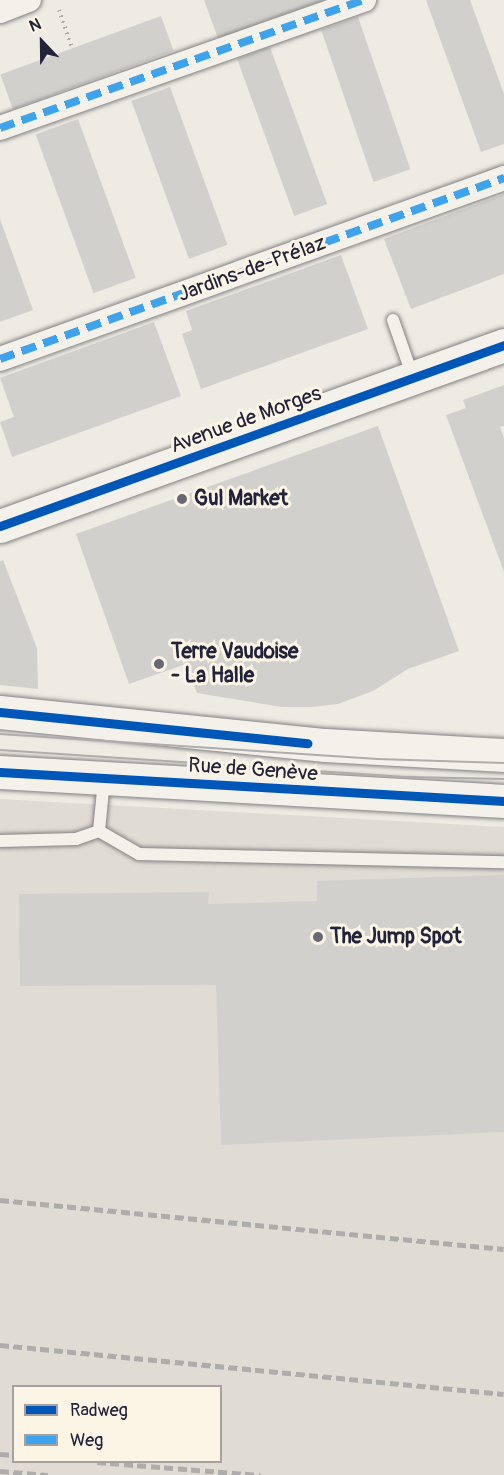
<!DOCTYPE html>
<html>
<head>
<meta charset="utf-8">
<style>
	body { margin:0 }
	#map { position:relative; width:504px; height:1475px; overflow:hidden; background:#eeebe3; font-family:Pangolin,sans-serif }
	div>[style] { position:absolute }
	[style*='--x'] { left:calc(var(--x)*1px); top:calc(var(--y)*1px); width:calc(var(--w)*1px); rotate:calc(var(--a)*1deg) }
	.built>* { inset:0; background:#e0dcd4 }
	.building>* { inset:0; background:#d2d0cc; transform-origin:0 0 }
	.path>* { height:4px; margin-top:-2px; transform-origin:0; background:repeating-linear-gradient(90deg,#afadac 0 1.5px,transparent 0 6px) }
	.roads { filter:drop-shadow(0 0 2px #828182) drop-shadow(0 0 2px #828182) }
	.lane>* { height:12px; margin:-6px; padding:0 6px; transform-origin:6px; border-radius:6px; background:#f4f1eb }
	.street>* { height:24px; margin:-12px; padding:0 12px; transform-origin:12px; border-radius:12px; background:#f4f1eb }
	.secondary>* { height:33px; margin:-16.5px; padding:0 16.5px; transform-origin:16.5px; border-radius:16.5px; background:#f4f1eb }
	.tram>* { height:1.5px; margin:-0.75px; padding:0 0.75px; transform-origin:0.75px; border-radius:0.75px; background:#afadac }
	.rail>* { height:4.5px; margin-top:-2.25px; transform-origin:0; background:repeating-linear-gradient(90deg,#afadac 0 9px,transparent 0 13.5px) }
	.quiet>* { height:8px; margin-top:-4px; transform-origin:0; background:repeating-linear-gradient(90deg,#3ea2ec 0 15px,transparent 0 23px) }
	.cycleway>* { height:9px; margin:-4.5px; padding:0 4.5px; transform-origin:4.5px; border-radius:4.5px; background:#0057b8 }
	.dots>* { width:16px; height:16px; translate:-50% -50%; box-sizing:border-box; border:3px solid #fcf5e5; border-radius:50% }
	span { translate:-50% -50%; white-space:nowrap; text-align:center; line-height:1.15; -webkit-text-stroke:6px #fcf5e5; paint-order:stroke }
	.street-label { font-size:21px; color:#22223b }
	.poi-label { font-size:21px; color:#22223b; font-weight:700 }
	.left { translate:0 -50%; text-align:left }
	.legend { position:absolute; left:12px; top:1385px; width:210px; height:78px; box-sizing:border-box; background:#fcf5e5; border:2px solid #a5a1a1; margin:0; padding:8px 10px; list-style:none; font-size:18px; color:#22223b }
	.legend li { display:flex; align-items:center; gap:12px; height:30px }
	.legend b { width:30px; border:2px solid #a5a1a1 }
	.north { position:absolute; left:12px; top:12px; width:60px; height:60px; -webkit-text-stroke:4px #fcf5e5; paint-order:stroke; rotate:338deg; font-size:16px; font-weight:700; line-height:24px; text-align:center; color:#22223b }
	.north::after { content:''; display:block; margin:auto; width:21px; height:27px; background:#22223b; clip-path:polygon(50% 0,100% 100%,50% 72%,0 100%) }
</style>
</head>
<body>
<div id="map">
	<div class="built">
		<i style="clip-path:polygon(evenodd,0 799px,504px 827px,504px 1475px,0 1475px,0 799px,14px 1386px,220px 1386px,220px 1462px,14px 1462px,14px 1386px)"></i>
	</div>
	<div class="building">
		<i style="clip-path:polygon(204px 0,325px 0,218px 38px)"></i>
		<i style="clip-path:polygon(426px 0,470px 0,504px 94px,504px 144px,481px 152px)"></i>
		<i style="left:161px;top:16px;width:37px;height:171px;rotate:70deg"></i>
		<i style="left:358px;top:17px;width:161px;height:39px;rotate:71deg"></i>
		<i style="left:270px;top:47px;width:167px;height:35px;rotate:70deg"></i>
		<i style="left:170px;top:87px;width:168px;height:41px;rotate:70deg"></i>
		<i style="left:78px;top:119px;width:169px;height:45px;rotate:70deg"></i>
		<i style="clip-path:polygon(504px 194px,504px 274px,411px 309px,384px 239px)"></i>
		<i style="clip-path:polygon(0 219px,33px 310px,0 322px)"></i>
		<i style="clip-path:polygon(341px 255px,368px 329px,201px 389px,182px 334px,192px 330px,186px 311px)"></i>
		<i style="clip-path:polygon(154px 322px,181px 396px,12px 457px,0 422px,14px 417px,0 378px)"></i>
		<i style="clip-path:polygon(504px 385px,504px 426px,500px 427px,504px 438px,504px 572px,446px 415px,466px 408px,463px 400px)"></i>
		<i style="clip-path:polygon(378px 426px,459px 651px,408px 669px,373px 691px,338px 704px,312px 707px,282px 707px,197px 693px,186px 664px,129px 684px,76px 534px)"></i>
		<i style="clip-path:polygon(3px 560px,37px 648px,38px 689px,0 685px,0 561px)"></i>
		<i style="clip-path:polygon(504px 875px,504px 1132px,221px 1145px,216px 985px,20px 986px,19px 894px,209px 892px,208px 904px,317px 901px,317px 881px)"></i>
	</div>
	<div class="path">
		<i style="--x:59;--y:10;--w:40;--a:71.1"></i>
	</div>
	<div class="roads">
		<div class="lane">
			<i style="--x:393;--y:320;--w:60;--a:70.7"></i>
			<i style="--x:99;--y:831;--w:46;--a:29.9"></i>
			<i style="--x:139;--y:854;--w:365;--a:1.3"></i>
			<i style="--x:0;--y:841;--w:76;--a:-1.5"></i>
			<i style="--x:76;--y:839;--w:24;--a:-19"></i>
			<i style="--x:99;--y:831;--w:51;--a:-84.4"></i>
		</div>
		<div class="street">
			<i style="--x:0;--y:11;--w:31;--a:-21"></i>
			<i style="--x:0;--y:128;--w:386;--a:-19.4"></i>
			<i style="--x:0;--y:359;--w:536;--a:-19.75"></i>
		</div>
		<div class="secondary">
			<i style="--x:0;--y:526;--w:536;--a:-19.75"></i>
			<i style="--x:0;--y:712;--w:327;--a:5.8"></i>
			<i style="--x:325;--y:745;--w:179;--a:3.2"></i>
			<i style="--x:0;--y:772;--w:505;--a:3.29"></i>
		</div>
	</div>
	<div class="tram">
		<i style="--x:0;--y:734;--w:378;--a:3.8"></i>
		<i style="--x:377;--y:759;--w:127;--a:1.8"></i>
		<i style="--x:0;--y:750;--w:410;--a:3.8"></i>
		<i style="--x:409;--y:777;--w:95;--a:1.2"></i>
	</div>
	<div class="rail">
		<i style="--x:0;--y:1200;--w:506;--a:5.55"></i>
		<i style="--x:0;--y:1345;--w:506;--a:5.55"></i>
		<i style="--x:0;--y:1454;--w:14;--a:4"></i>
		<i style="--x:97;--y:1462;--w:164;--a:4.6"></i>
		<i style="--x:0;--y:1471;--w:48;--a:4.8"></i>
	</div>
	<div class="quiet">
		<i style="--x:0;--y:128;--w:386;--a:-19.4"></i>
		<i style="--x:0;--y:359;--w:536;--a:-19.75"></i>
	</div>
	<div class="cycleway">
		<i style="--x:0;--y:526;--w:536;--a:-19.75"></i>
		<i style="--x:0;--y:712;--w:309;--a:5.8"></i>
		<i style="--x:0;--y:772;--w:505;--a:3.29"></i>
	</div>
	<div class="dots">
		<i style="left:182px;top:499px;background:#696876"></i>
		<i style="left:159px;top:664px;background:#696876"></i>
		<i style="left:318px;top:937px;background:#696876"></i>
	</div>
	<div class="street-label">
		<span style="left:252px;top:269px;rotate:-20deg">Jardins-de-Prélaz</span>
		<span style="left:246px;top:420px;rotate:-20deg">Avenue de Morges</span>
		<span style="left:253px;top:770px;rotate:4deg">Rue de Genève</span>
	</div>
	<div class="poi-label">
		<span class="left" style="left:194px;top:499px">Gul Market</span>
		<span class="left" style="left:171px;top:664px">Terre Vaudoise<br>- La Halle</span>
		<span class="left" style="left:330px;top:937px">The Jump Spot</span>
	</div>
	<ul class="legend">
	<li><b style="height:8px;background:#0057b8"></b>Radweg</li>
	<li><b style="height:8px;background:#3ea2ec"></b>Weg</li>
	</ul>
	<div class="north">N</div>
</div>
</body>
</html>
